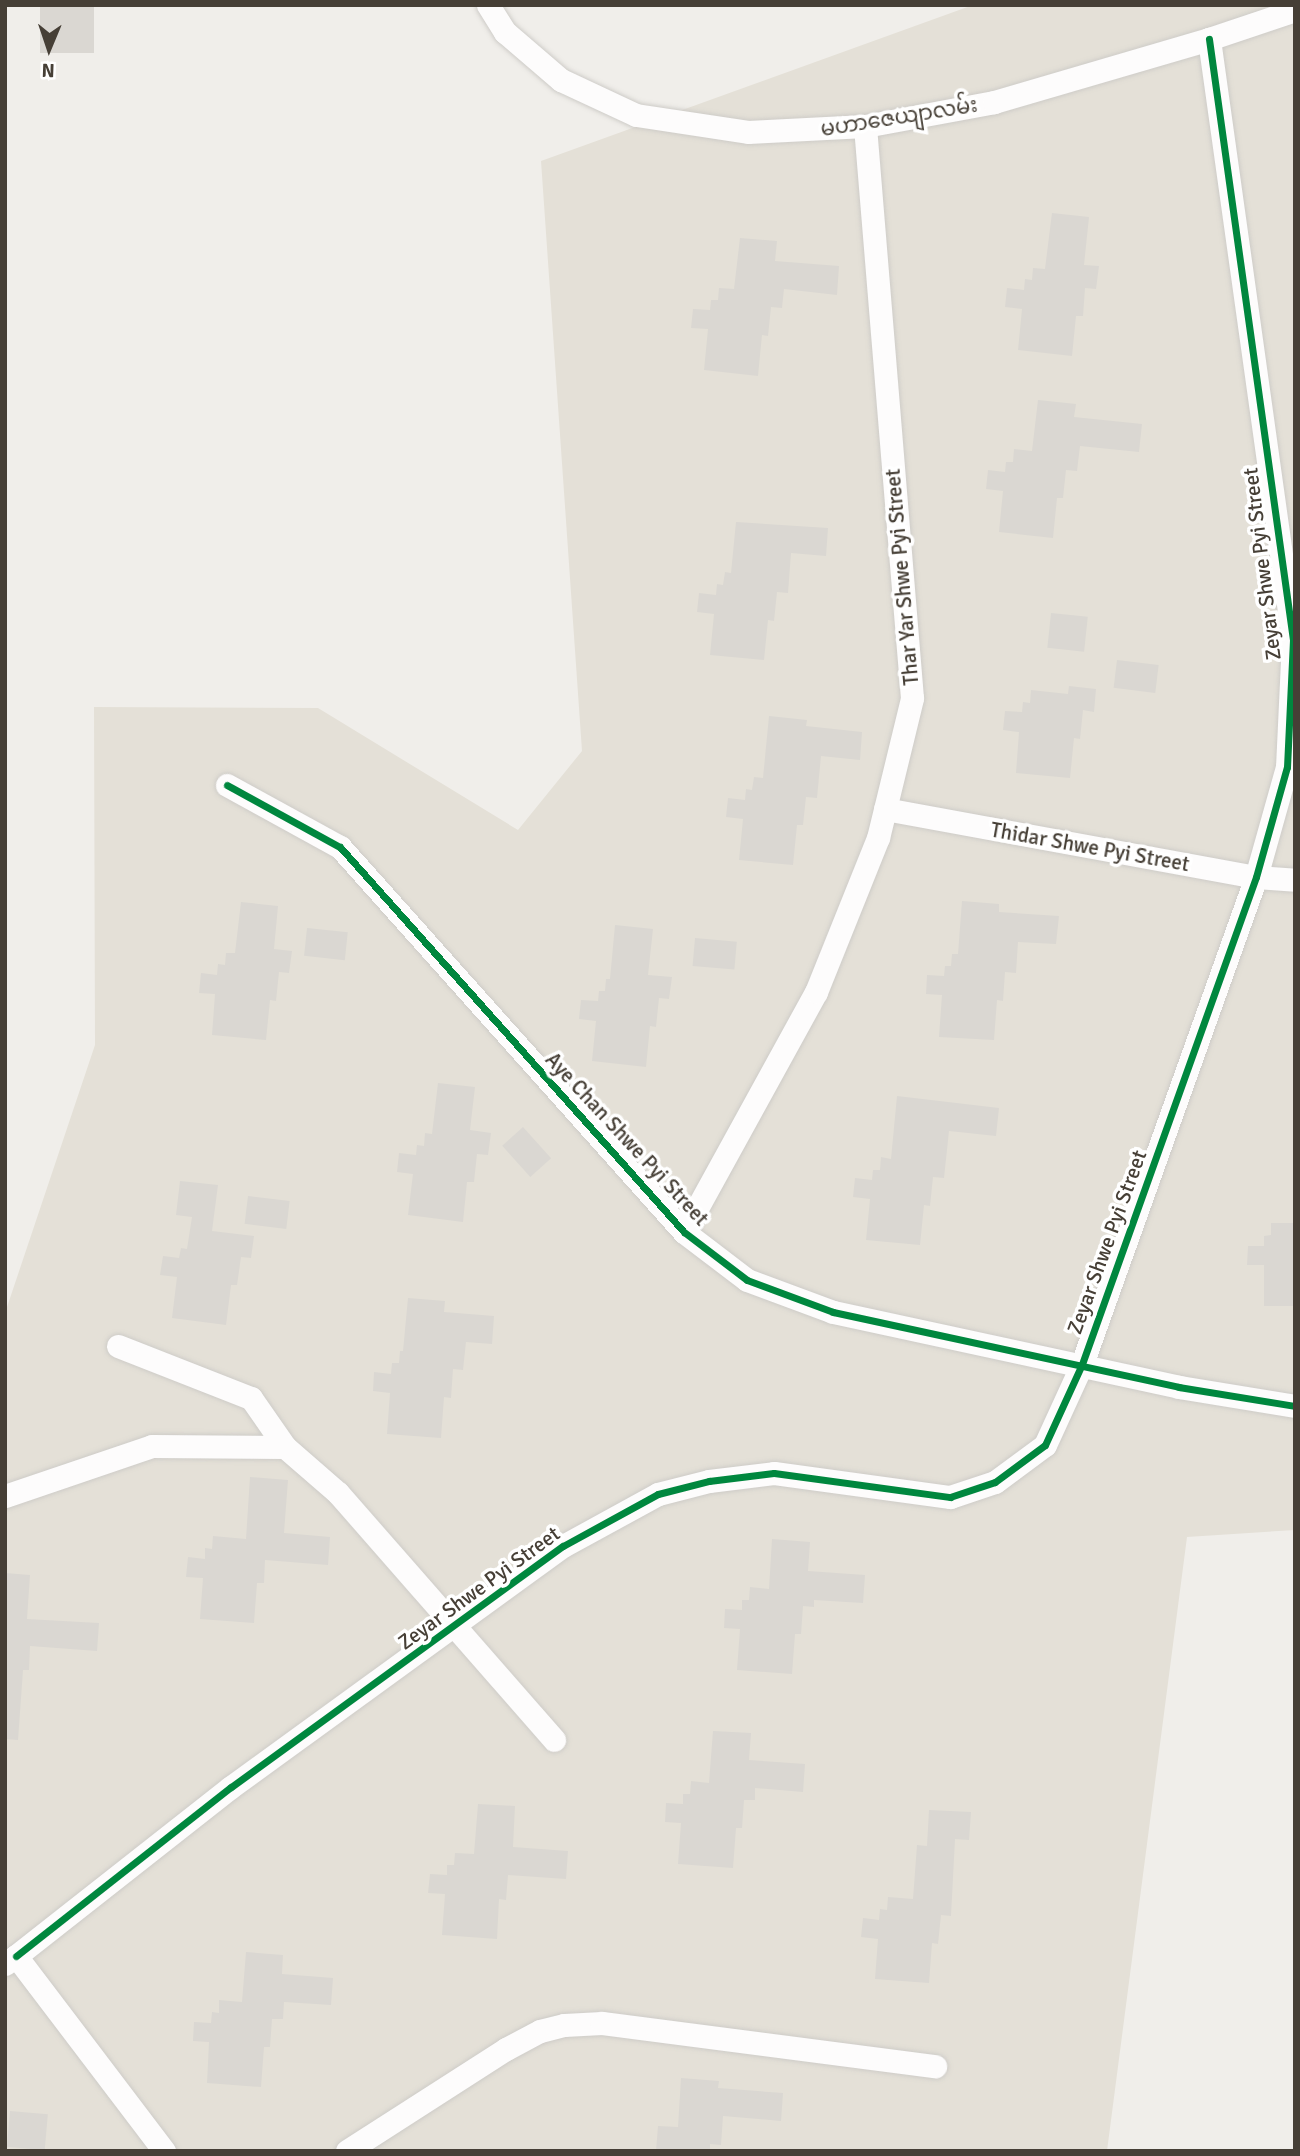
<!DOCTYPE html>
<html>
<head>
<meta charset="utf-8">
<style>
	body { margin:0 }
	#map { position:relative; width:1300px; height:2156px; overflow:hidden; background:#f0eeea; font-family:Signika,"Noto Sans Myanmar",sans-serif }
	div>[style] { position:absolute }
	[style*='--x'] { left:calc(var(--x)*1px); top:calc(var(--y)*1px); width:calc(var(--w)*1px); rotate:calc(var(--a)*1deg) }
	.residential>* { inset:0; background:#e4e0d7 }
	.building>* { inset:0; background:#dad7d2; transform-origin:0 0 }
	.roads { filter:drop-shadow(0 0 2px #ceccc8) drop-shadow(0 0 2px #ceccc8) }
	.minor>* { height:23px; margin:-11.5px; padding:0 11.5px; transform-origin:11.5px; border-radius:11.5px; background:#fdfcfc }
	.cycleway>* { height:7px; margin:-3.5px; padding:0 3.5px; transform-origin:3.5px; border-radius:3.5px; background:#00873e }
	span { translate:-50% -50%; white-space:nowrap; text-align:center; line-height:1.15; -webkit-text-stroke:7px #fff; paint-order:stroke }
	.street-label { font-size:21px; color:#463f36 }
	.frame { position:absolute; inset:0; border:7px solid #463f36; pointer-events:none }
	.north { position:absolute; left:14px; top:14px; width:70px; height:70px; -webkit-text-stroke:5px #fff; paint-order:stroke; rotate:182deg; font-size:19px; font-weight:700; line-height:28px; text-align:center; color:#463f36 }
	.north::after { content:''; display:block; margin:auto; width:24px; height:32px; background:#463f36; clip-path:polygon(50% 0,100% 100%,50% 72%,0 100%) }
</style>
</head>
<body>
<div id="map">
	<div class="residential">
		<i style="clip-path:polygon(973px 5px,1295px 5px,1295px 1530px,1187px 1537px,1107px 2151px,5px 2151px,5px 1313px,95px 1045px,94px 707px,318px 708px,518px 830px,582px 751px,541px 161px)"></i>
	</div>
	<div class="building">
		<i style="left:40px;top:5px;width:54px;height:48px"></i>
		<i style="clip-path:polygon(1052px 213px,1089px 217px,1084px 265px,1099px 266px,1096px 289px,1085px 288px,1083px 316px,1076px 316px,1072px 356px,1018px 350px,1022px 309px,1005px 307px,1007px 288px,1024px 290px,1025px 279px,1032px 280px,1033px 268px,1045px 269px)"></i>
		<i style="clip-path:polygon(740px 238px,777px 241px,775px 261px,839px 266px,837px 295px,784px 289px,782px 308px,771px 307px,768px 336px,762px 335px,758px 376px,704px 370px,708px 329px,691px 328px,693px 309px,710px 310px,711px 300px,718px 300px,719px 288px,734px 289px)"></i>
		<i style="clip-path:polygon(1038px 400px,1076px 404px,1074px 417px,1142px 424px,1139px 452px,1080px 446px,1077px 471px,1066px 470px,1063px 498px,1057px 498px,1053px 538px,999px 532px,1003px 491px,986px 489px,988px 470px,1005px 472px,1006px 462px,1013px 462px,1014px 449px,1032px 451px)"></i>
		<i style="clip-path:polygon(736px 522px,828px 528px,826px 556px,791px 553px,788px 593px,777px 592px,774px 621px,768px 620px,764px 660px,710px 655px,714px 614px,697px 612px,699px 593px,716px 595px,717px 584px,723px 585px,725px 572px,731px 573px)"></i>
		<i style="left:1051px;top:613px;width:37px;height:35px;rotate:6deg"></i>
		<i style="left:1117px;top:660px;width:42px;height:28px;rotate:7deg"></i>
		<i style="clip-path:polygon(1069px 686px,1096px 689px,1094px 712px,1083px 710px,1080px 739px,1074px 738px,1070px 778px,1016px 773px,1019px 732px,1003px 730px,1005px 711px,1022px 712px,1023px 702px,1030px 703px,1031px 690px,1068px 694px)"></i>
		<i style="clip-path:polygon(769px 716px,807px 720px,806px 726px,862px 732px,860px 760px,821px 756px,817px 798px,806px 797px,803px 825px,797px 825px,793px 865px,739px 860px,743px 819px,726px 817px,728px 798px,745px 800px,746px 789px,752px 790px,754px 777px,763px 778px)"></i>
		<i style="clip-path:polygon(962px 901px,999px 904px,999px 912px,1059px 916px,1056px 944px,1018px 942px,1016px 973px,1005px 972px,1003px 1001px,997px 1000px,994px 1040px,939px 1037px,942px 995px,926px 994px,927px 975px,944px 976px,945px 966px,951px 966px,952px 954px,958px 954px)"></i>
		<i style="clip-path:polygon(241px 902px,278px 906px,274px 949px,292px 951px,289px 973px,279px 972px,276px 1001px,270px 1000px,266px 1040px,212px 1035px,215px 994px,199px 993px,201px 973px,217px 975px,218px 964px,225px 965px,226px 953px,235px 953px)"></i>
		<i style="clip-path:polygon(615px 925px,653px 929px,648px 975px,672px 977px,669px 999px,659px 998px,656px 1027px,650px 1026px,646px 1067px,592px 1061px,596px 1021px,579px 1019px,581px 1000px,598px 1001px,599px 991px,605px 991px,606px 979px,610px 979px)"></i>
		<i style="left:307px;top:928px;width:41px;height:28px;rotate:6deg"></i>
		<i style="left:695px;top:938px;width:42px;height:28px;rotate:5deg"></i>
		<i style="clip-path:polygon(438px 1083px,475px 1087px,470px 1130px,491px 1133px,488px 1155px,477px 1154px,474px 1182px,467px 1182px,463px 1222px,408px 1215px,413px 1174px,397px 1172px,399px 1153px,416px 1155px,417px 1145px,424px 1146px,425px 1133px,432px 1134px)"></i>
		<i style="clip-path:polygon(897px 1096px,999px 1108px,996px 1136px,949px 1131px,944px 1178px,933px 1177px,930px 1206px,924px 1205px,920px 1245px,866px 1240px,870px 1199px,853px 1197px,855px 1178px,872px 1180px,873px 1170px,880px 1170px,881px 1157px,891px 1159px)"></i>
		<i style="left:523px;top:1127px;width:42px;height:28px;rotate:48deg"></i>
		<i style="clip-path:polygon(180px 1181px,218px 1185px,212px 1231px,254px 1236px,251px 1258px,241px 1257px,237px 1285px,231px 1285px,226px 1325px,172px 1318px,177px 1277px,160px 1275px,163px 1256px,179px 1258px,181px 1248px,187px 1249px,192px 1217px,176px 1215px)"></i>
		<i style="left:248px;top:1196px;width:42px;height:28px;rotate:7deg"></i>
		<i style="clip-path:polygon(1271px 1223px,1295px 1223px,1295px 1306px,1264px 1306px,1264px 1265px,1247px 1265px,1248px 1246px,1264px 1246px,1264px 1236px,1271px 1235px)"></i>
		<i style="clip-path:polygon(408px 1298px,445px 1301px,444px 1312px,494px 1316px,492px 1344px,466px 1342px,463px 1370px,453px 1369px,451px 1398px,444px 1397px,441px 1438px,387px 1434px,390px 1393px,373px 1391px,374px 1372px,391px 1374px,392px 1363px,399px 1363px,400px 1351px,403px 1351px)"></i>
		<i style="clip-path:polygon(250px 1477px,288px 1480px,284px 1533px,330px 1537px,328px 1565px,265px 1560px,264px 1583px,257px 1583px,254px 1623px,200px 1619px,203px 1578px,186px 1577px,188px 1557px,205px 1559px,205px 1548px,212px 1549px,213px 1536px,246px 1539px)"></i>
		<i style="clip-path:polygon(772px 1539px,810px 1542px,808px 1571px,865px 1575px,863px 1603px,814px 1600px,814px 1607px,803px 1606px,801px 1634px,795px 1634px,792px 1674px,737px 1670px,740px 1629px,724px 1628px,725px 1609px,742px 1610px,742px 1600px,749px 1600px,750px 1587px,769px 1589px)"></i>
		<i style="clip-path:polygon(5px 1573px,30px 1575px,27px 1619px,99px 1623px,97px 1651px,30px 1646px,29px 1670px,23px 1670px,18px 1740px,5px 1739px)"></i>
		<i style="clip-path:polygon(713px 1731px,751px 1733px,749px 1760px,805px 1764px,803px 1792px,755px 1788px,755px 1800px,744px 1800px,742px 1828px,736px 1828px,733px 1868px,678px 1864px,681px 1823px,665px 1822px,666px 1803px,683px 1804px,683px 1794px,690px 1794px,691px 1781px,709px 1783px)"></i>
		<i style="clip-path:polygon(478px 1804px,515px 1806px,513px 1847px,568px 1851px,566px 1879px,508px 1875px,506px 1900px,499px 1899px,497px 1939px,442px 1935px,445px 1894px,428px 1893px,430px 1874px,447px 1875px,447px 1865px,454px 1865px,455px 1853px,474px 1854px)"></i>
		<i style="clip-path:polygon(929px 1810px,971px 1812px,969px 1840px,955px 1839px,951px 1916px,941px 1915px,938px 1944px,932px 1943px,929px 1983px,875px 1979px,878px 1939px,861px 1937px,863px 1918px,879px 1920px,880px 1909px,887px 1910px,888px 1897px,913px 1899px,917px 1845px,927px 1846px)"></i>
		<i style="clip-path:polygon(246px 1952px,283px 1955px,282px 1974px,333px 1978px,331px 2005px,284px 2002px,283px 2019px,272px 2019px,270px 2047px,264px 2047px,261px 2087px,207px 2083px,209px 2042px,193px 2041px,194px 2022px,211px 2023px,212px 2012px,219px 2013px,219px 2000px,242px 2002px)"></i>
		<i style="clip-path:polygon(681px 2078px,719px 2081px,718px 2088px,783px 2093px,781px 2121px,723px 2116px,721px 2145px,710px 2144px,710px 2151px,656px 2151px,658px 2126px,678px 2127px)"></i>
		<i style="left:10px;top:2111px;width:38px;height:36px;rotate:5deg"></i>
	</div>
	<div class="roads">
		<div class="minor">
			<i style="--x:488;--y:5;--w:32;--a:58"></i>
			<i style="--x:505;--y:32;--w:74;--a:40.6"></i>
			<i style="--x:561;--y:80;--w:83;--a:25"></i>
			<i style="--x:636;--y:115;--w:113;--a:8.6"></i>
			<i style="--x:748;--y:132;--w:117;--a:-2.9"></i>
			<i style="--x:865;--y:126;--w:131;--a:-10.5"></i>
			<i style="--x:994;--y:102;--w:224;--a:-16.3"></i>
			<i style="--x:1209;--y:39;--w:91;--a:-18.6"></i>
			<i style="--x:227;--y:785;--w:129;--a:28.8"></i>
			<i style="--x:340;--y:847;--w:516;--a:48.22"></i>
			<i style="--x:684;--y:1232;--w:79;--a:37.3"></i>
			<i style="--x:747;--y:1280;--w:92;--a:20.4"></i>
			<i style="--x:833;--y:1312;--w:354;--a:12.2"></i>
			<i style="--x:1179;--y:1387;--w:118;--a:9.3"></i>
			<i style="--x:885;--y:809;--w:377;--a:10.4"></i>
			<i style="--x:1256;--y:877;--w:39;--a:4"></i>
			<i style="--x:684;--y:1232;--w:274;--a:-61.2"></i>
			<i style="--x:816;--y:992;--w:166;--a:-68.1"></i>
			<i style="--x:878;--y:838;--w:144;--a:-76.3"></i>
			<i style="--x:912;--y:698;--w:574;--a:-94.7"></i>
			<i style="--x:118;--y:1346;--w:143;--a:21.4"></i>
			<i style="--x:251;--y:1398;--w:60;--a:55.2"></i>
			<i style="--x:5;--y:1496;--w:155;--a:-18.8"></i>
			<i style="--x:152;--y:1446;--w:133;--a:0.4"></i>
			<i style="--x:285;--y:1447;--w:70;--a:41"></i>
			<i style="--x:338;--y:1493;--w:328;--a:48.8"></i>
			<i style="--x:16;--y:1956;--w:273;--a:-38.2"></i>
			<i style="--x:231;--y:1787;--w:410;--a:-36"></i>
			<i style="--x:563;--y:1546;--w:108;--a:-28.7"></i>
			<i style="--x:658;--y:1494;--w:53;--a:-14.3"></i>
			<i style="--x:709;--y:1481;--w:65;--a:-7"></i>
			<i style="--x:774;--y:1473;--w:178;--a:7.8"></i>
			<i style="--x:950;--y:1497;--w:47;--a:-18.4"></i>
			<i style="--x:995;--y:1482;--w:62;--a:-36.5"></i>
			<i style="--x:1045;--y:1445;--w:89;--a:-65.4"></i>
			<i style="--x:1082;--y:1364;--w:517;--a:-70.34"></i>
			<i style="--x:1256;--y:877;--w:114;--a:-74.3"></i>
			<i style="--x:1287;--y:767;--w:127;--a:-87.3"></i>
			<i style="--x:1293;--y:640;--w:607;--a:-97.96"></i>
			<i style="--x:5;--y:1964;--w:14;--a:-36"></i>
			<i style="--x:16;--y:1956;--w:245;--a:52.8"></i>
			<i style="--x:347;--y:2151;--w:189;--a:-32.7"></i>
			<i style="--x:506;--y:2049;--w:38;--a:-28"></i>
			<i style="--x:540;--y:2031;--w:25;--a:-14"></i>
			<i style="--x:564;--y:2025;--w:38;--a:-3"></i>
			<i style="--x:602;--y:2023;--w:336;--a:7.4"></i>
		</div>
	</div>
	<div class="cycleway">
		<i style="--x:227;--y:785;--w:129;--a:28.8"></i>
		<i style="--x:340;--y:847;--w:516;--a:48.22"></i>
		<i style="--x:684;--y:1232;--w:79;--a:37.3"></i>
		<i style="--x:747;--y:1280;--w:92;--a:20.4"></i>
		<i style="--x:833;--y:1312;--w:354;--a:12.2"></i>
		<i style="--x:1179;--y:1387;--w:118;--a:9.3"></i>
		<i style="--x:16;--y:1956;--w:273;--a:-38.2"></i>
		<i style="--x:231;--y:1787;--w:410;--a:-36"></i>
		<i style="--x:563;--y:1546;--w:108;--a:-28.7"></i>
		<i style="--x:658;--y:1494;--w:53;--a:-14.3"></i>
		<i style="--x:709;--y:1481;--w:65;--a:-7"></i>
		<i style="--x:774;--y:1473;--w:178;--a:7.8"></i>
		<i style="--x:950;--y:1497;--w:47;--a:-18.4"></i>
		<i style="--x:995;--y:1482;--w:62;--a:-36.5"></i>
		<i style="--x:1045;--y:1445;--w:89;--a:-65.4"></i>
		<i style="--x:1082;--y:1364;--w:517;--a:-70.34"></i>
		<i style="--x:1256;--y:877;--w:114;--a:-74.3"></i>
		<i style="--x:1287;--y:767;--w:127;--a:-87.3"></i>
		<i style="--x:1293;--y:640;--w:607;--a:-97.96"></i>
	</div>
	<div class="street-label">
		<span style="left:899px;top:117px;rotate:-9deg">မဟာဇေယျာလမ်း</span>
		<span style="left:1262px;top:564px;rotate:-97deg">Zeyar Shwe Pyi Street</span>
		<span style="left:902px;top:577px;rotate:-95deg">Thar Yar Shwe Pyi Street</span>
		<span style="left:1090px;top:847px;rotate:10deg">Thidar Shwe Pyi Street</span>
		<span style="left:627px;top:1139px;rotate:47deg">Aye Chan Shwe Pyi Street</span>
		<span style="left:1107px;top:1242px;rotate:-70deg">Zeyar Shwe Pyi Street</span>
		<span style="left:479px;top:1588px;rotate:-36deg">Zeyar Shwe Pyi Street</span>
	</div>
	<div class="frame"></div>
	<div class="north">N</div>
</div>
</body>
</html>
